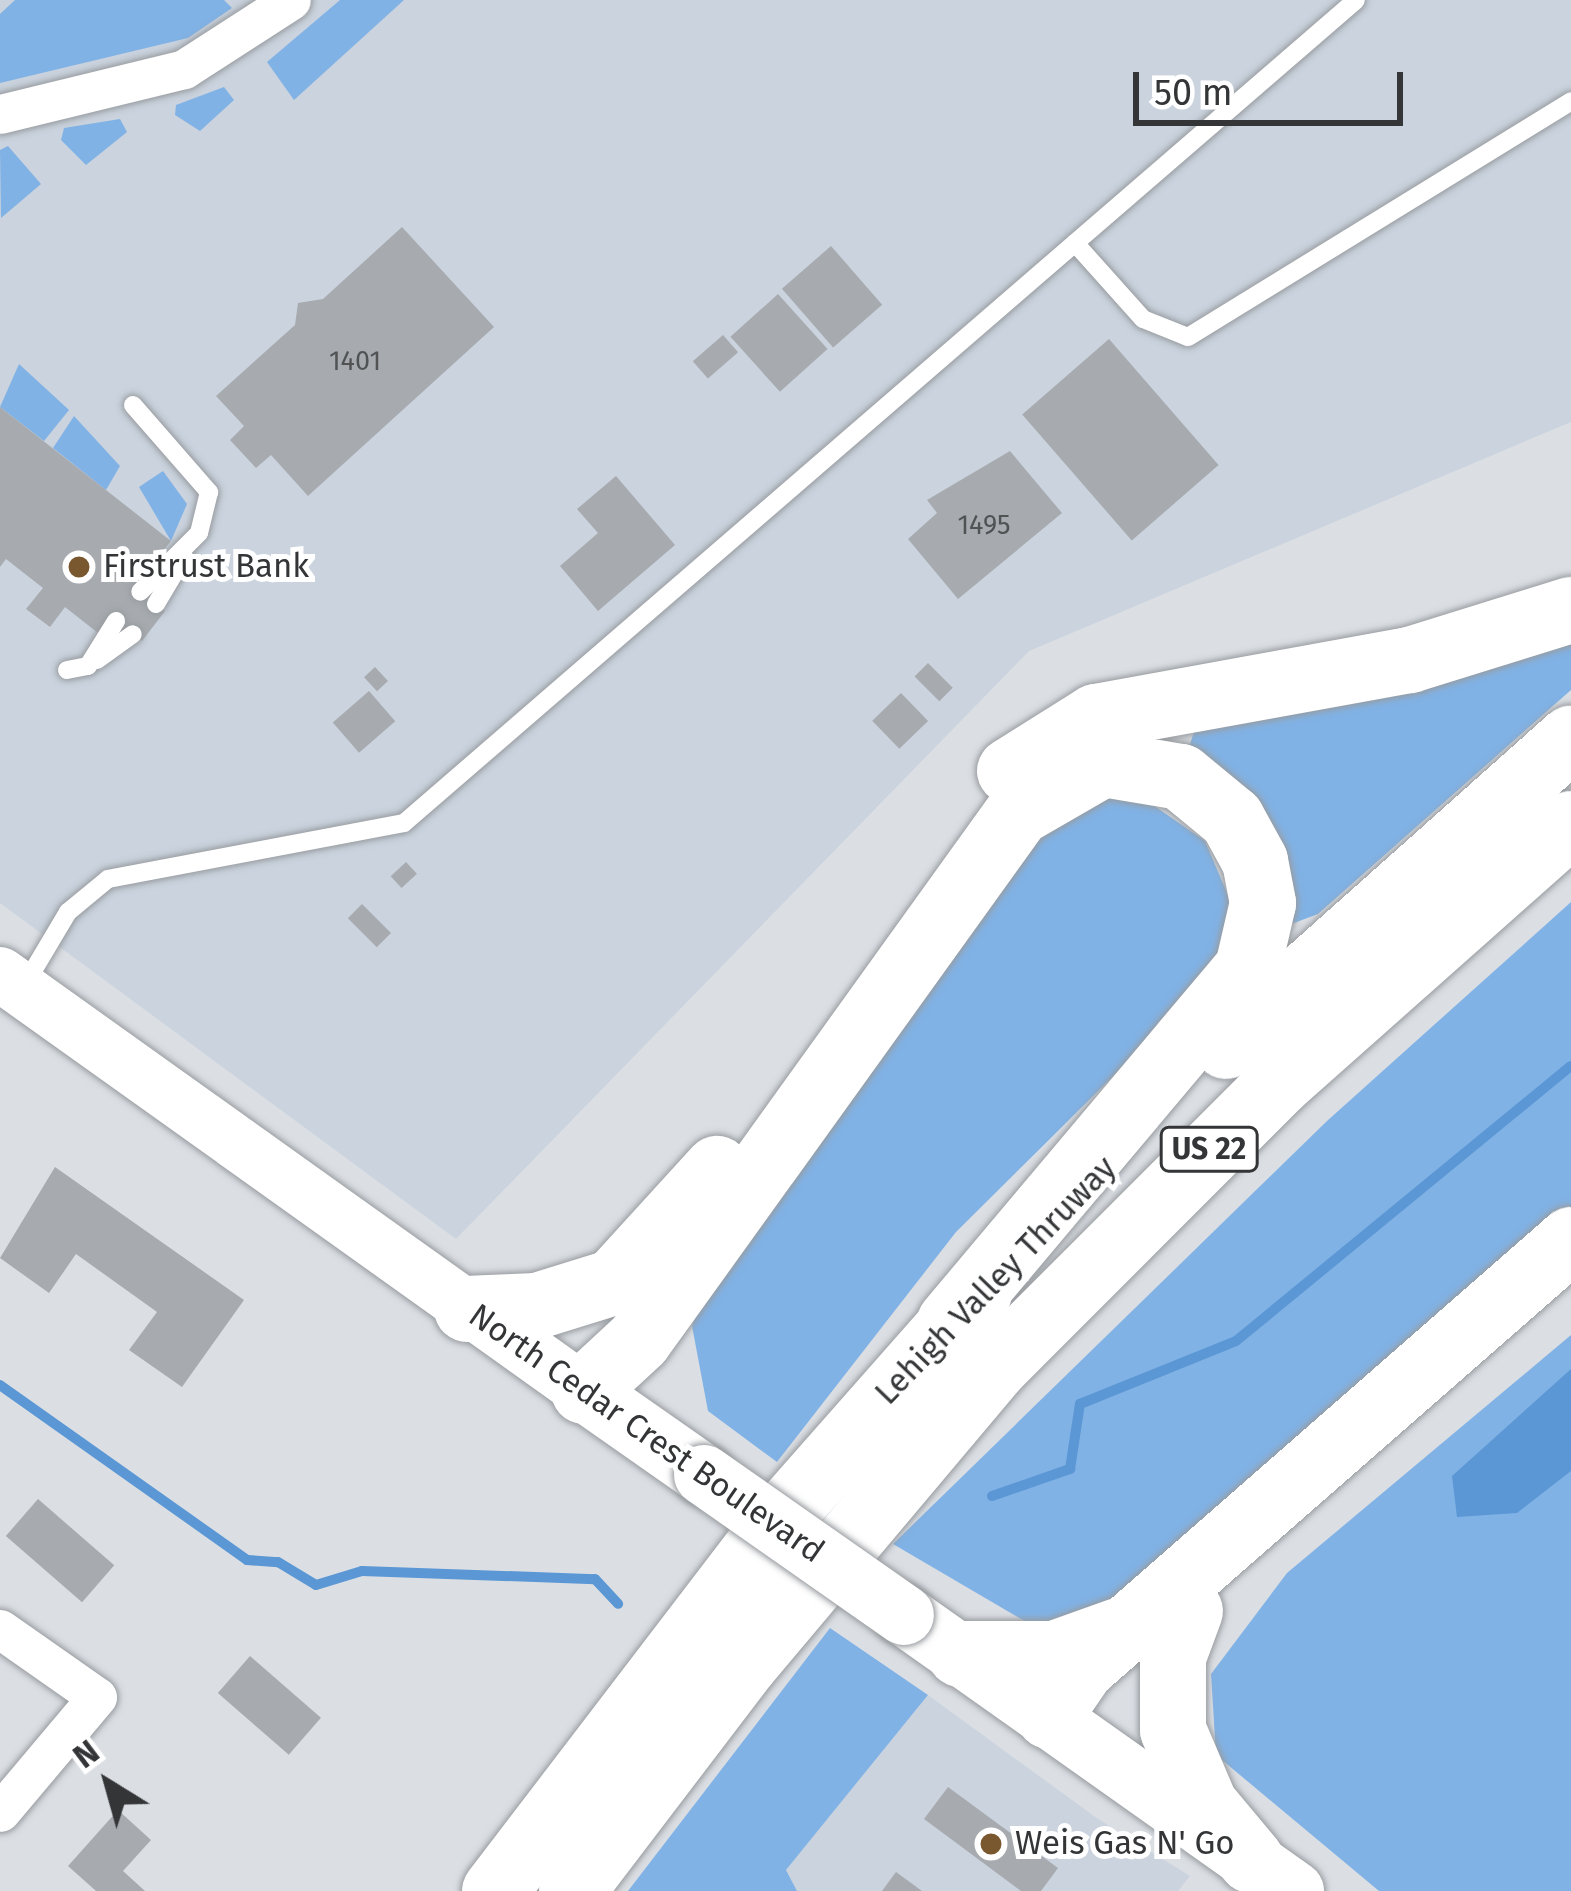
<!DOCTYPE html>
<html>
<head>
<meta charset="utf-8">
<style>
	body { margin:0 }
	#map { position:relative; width:1571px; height:1891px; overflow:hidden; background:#dbdfe4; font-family:"Fira Sans",sans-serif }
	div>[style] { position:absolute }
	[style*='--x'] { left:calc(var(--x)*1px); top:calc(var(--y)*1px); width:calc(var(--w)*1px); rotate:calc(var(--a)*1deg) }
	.built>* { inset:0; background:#cad3de }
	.green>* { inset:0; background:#81b2e5 }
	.water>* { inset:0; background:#5a97d4 }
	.stream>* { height:10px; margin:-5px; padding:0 5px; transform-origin:5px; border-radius:5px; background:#5a97d4 }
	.building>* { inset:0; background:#a7abaf; transform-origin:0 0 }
	.roads { filter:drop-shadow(0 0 3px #989ca0) drop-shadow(0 0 3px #989ca0) }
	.lane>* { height:18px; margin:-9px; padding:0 9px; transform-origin:9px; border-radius:9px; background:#fff }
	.street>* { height:39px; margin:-19.5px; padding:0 19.5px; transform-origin:19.5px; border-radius:19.5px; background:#fff }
	.secondary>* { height:54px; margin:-27px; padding:0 27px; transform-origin:27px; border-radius:27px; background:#fff }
	.primary>* { height:60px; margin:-30px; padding:0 30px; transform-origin:30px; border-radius:30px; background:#fff }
	.highway>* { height:66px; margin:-33px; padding:0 33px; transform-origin:33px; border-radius:33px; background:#fff }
	.bridges { filter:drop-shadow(0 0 3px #989ca0) drop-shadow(0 0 3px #989ca0) }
	.primary-bridge>* { height:60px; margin:-30px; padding:0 30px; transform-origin:30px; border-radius:30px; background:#fff }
	.dots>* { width:33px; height:33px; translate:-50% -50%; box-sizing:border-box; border:6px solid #fff; border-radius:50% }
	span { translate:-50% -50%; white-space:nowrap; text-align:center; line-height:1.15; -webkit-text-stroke:10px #fff; paint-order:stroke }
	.number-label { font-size:27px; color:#505254 }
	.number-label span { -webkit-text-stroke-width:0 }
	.shield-label span { padding:3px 9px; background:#fff; border:3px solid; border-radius:9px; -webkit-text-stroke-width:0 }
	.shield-label { font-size:30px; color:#333536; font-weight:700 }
	.poi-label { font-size:33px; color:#333536 }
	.left { translate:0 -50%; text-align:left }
	.street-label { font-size:33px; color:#333536 }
	.north { position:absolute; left:48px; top:1723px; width:120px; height:120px; -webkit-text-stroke:9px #fff; paint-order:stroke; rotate:323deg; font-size:33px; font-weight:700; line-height:48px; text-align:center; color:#333536 }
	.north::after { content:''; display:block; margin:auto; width:42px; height:54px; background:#333536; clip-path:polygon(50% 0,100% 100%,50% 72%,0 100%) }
	.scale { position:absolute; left:1133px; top:72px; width:270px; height:54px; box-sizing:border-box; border:6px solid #333536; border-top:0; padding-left:15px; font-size:36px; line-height:42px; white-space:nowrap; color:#333536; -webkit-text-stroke:9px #fff; paint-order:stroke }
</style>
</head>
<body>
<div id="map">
	<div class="built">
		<i style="clip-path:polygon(0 0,1571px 0,1571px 422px,1029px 651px,456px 1239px,0 903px)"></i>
		<i style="clip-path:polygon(928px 1695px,1098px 1819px,1190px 1876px,1178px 1891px,797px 1891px,786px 1870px)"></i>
	</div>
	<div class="green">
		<i style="clip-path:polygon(15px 0,224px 0,232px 8px,188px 38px,0 83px,0 14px)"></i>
		<i style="clip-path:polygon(340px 0,404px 0,294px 100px,267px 62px)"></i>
		<i style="clip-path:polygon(224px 87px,234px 100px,200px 131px,175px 115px,176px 105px)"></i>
		<i style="clip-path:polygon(120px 119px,127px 132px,86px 165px,61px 140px,64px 128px)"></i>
		<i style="clip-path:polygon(8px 146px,41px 184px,1px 218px,0 150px)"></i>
		<i style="clip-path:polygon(19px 364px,69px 410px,44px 441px,0 407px)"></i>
		<i style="clip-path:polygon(74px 416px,120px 466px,106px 490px,53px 448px)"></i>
		<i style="clip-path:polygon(163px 471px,187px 504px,171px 541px,139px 487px)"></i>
		<i style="clip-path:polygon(1571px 628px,1571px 690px,1318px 914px,1286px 926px,1187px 754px,1198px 719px)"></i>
		<i style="clip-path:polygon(1112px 795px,1143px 798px,1205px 841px,1233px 907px,1229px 945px,1205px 985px,956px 1232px,777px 1462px,708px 1411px,692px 1326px,702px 1300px,1041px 833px)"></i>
		<i style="clip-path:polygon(1571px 902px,1571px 1214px,1130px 1600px,1040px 1630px,893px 1544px,1327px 1121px)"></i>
		<i style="clip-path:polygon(1571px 1335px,1571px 1891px,1379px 1891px,1216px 1755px,1211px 1674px,1287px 1573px)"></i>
		<i style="clip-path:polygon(830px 1628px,928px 1695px,786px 1870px,797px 1891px,628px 1891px)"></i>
	</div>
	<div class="water">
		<i style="clip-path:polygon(1571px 1369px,1571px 1471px,1517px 1513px,1457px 1517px,1452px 1476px)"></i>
	</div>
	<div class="stream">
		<i style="--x:0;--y:1385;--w:303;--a:35.3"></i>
		<i style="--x:247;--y:1560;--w:31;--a:4"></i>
		<i style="--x:278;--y:1562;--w:44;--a:31.2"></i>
		<i style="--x:316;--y:1585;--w:48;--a:-16.9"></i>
		<i style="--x:362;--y:1571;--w:233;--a:2"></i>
		<i style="--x:595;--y:1579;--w:34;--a:47"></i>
		<i style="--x:992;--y:1496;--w:83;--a:-19.1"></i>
		<i style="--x:1070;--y:1469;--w:66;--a:-81.3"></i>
		<i style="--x:1080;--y:1404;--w:168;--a:-22"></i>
		<i style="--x:1236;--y:1341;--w:433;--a:-39.4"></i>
	</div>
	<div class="building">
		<i style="clip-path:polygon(402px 227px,494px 327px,308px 496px,271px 455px,256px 468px,230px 440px,244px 426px,216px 396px,295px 325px,298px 303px,323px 299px)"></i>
		<i style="left:831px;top:246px;width:78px;height:65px;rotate:49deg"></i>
		<i style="left:778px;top:294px;width:74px;height:64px;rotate:48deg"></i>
		<i style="left:723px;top:335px;width:23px;height:40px;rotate:49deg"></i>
		<i style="left:1109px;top:339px;width:167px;height:115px;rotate:49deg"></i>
		<i style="clip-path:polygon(0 407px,171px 541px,133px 587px,165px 611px,142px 641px,111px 617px,98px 633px,65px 607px,50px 627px,26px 609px,43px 588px,6px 559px,0 567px)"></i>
		<i style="clip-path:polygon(1010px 451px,1062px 513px,958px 599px,908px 539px,937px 513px,927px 500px)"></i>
		<i style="clip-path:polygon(616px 476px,675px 545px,598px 611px,560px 566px,598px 533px,577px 509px)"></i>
		<i style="left:928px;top:663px;width:35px;height:19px;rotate:45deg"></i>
		<i style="left:375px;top:667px;width:19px;height:15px;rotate:47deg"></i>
		<i style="left:369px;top:691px;width:40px;height:48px;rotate:49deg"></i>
		<i style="left:901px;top:693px;width:39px;height:40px;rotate:46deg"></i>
		<i style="left:406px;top:862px;width:16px;height:21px;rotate:47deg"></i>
		<i style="left:362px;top:904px;width:41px;height:20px;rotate:45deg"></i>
		<i style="clip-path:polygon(55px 1167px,244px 1300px,182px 1387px,129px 1350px,157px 1312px,76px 1254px,49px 1293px,0 1258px)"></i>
		<i style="left:38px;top:1499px;width:101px;height:49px;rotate:41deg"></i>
		<i style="left:250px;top:1656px;width:94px;height:49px;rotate:41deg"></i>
		<i style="clip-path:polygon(948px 1787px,1058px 1868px,1041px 1891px,1021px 1891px,924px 1819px)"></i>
		<i style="clip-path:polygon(118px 1810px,151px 1840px,123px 1871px,145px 1891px,96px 1891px,68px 1866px)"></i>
		<i style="clip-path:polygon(896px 1872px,922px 1891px,882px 1891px)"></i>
	</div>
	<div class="roads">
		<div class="lane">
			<i style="--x:1075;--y:243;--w:102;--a:48.2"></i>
			<i style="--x:1143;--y:319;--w:48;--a:21.8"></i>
			<i style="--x:1188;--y:337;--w:450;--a:-31.6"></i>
			<i style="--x:133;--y:405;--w:116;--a:48.9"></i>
			<i style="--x:209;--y:492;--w:42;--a:103.7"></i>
			<i style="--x:199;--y:533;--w:83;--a:135"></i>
			<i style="--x:156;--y:604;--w:55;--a:-59.2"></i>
			<i style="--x:97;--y:660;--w:44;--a:-35.8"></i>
			<i style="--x:67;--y:670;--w:21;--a:-11"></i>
			<i style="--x:88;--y:666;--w:53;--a:-58.1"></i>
			<i style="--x:24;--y:986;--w:86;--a:-59.3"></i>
			<i style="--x:68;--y:912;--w:52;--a:-39.5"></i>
			<i style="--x:108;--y:879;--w:301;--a:-10.7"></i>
			<i style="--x:404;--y:823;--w:1258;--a:-40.84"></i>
		</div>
		<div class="street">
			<i style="--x:0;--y:114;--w:189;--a:-13.7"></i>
			<i style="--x:184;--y:69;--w:127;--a:-32.8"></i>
			<i style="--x:0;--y:1629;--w:118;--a:35"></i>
			<i style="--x:97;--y:1697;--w:150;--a:130.1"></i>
		</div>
		<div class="secondary">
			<i style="--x:0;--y:974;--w:718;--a:35.53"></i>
		</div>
		<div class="primary">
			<i style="--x:584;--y:1391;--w:146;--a:35"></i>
			<i style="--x:904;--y:1615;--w:478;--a:35.3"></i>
		</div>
		<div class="highway">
			<i style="--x:1010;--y:771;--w:102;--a:-32.1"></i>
			<i style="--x:1096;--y:717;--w:319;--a:-10.3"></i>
			<i style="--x:1410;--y:660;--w:169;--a:-17.3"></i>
			<i style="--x:1226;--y:1046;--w:462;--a:-41.7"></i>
			<i style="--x:467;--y:1309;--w:70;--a:-2.5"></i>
			<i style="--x:537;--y:1306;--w:81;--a:-17.3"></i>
			<i style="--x:614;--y:1282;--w:153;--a:-47.7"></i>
			<i style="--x:584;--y:1391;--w:75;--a:-42.8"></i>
			<i style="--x:639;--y:1340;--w:649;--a:-54.28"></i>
			<i style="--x:1018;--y:813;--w:98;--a:-30"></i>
			<i style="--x:1103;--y:764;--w:79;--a:9.5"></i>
			<i style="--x:1181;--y:777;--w:66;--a:39.5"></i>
			<i style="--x:1232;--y:819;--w:48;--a:61.3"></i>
			<i style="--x:1255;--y:861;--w:43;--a:79.2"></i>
			<i style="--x:1263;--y:903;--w:67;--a:103"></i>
			<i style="--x:1248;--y:968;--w:463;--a:130.1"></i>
			<i style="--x:1190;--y:1611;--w:49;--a:110.3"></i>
			<i style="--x:1173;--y:1657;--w:73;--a:90"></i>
			<i style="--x:1173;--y:1730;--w:82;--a:66.9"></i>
			<i style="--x:1205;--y:1805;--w:72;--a:50.1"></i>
			<i style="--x:960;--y:1654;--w:94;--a:0"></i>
			<i style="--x:1054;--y:1654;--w:69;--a:-19.5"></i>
			<i style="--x:1049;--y:1716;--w:58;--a:-55.5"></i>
			<i style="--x:1082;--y:1668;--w:650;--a:-41.19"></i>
			<i style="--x:495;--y:1891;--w:466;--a:-52.6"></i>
			<i style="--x:778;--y:1521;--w:304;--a:-48.6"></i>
			<i style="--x:572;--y:1891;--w:285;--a:-52.7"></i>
			<i style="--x:745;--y:1664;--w:391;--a:-49.9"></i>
			<i style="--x:997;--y:1365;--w:399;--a:-45"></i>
			<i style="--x:1279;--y:1083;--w:390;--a:-41.6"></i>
		</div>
	</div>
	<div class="bridges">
		<div class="primary-bridge">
			<i style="--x:704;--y:1475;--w:244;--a:35"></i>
		</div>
	</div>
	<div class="dots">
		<i style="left:79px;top:567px;background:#79582f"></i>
		<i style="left:991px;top:1844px;background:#79582f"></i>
	</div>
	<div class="number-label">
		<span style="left:355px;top:362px">1401</span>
		<span style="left:984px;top:526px">1495</span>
	</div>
	<div class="shield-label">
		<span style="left:1209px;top:1149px">US 22</span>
	</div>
	<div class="poi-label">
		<span class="left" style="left:103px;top:567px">Firstrust Bank</span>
		<span class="left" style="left:1015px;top:1844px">Weis Gas N' Go</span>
	</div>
	<div class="street-label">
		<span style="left:996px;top:1281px;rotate:-46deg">Lehigh Valley Thruway</span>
		<span style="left:646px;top:1434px;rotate:35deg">North Cedar Crest Boulevard</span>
	</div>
	<div class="north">N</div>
	<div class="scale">50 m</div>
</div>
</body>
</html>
